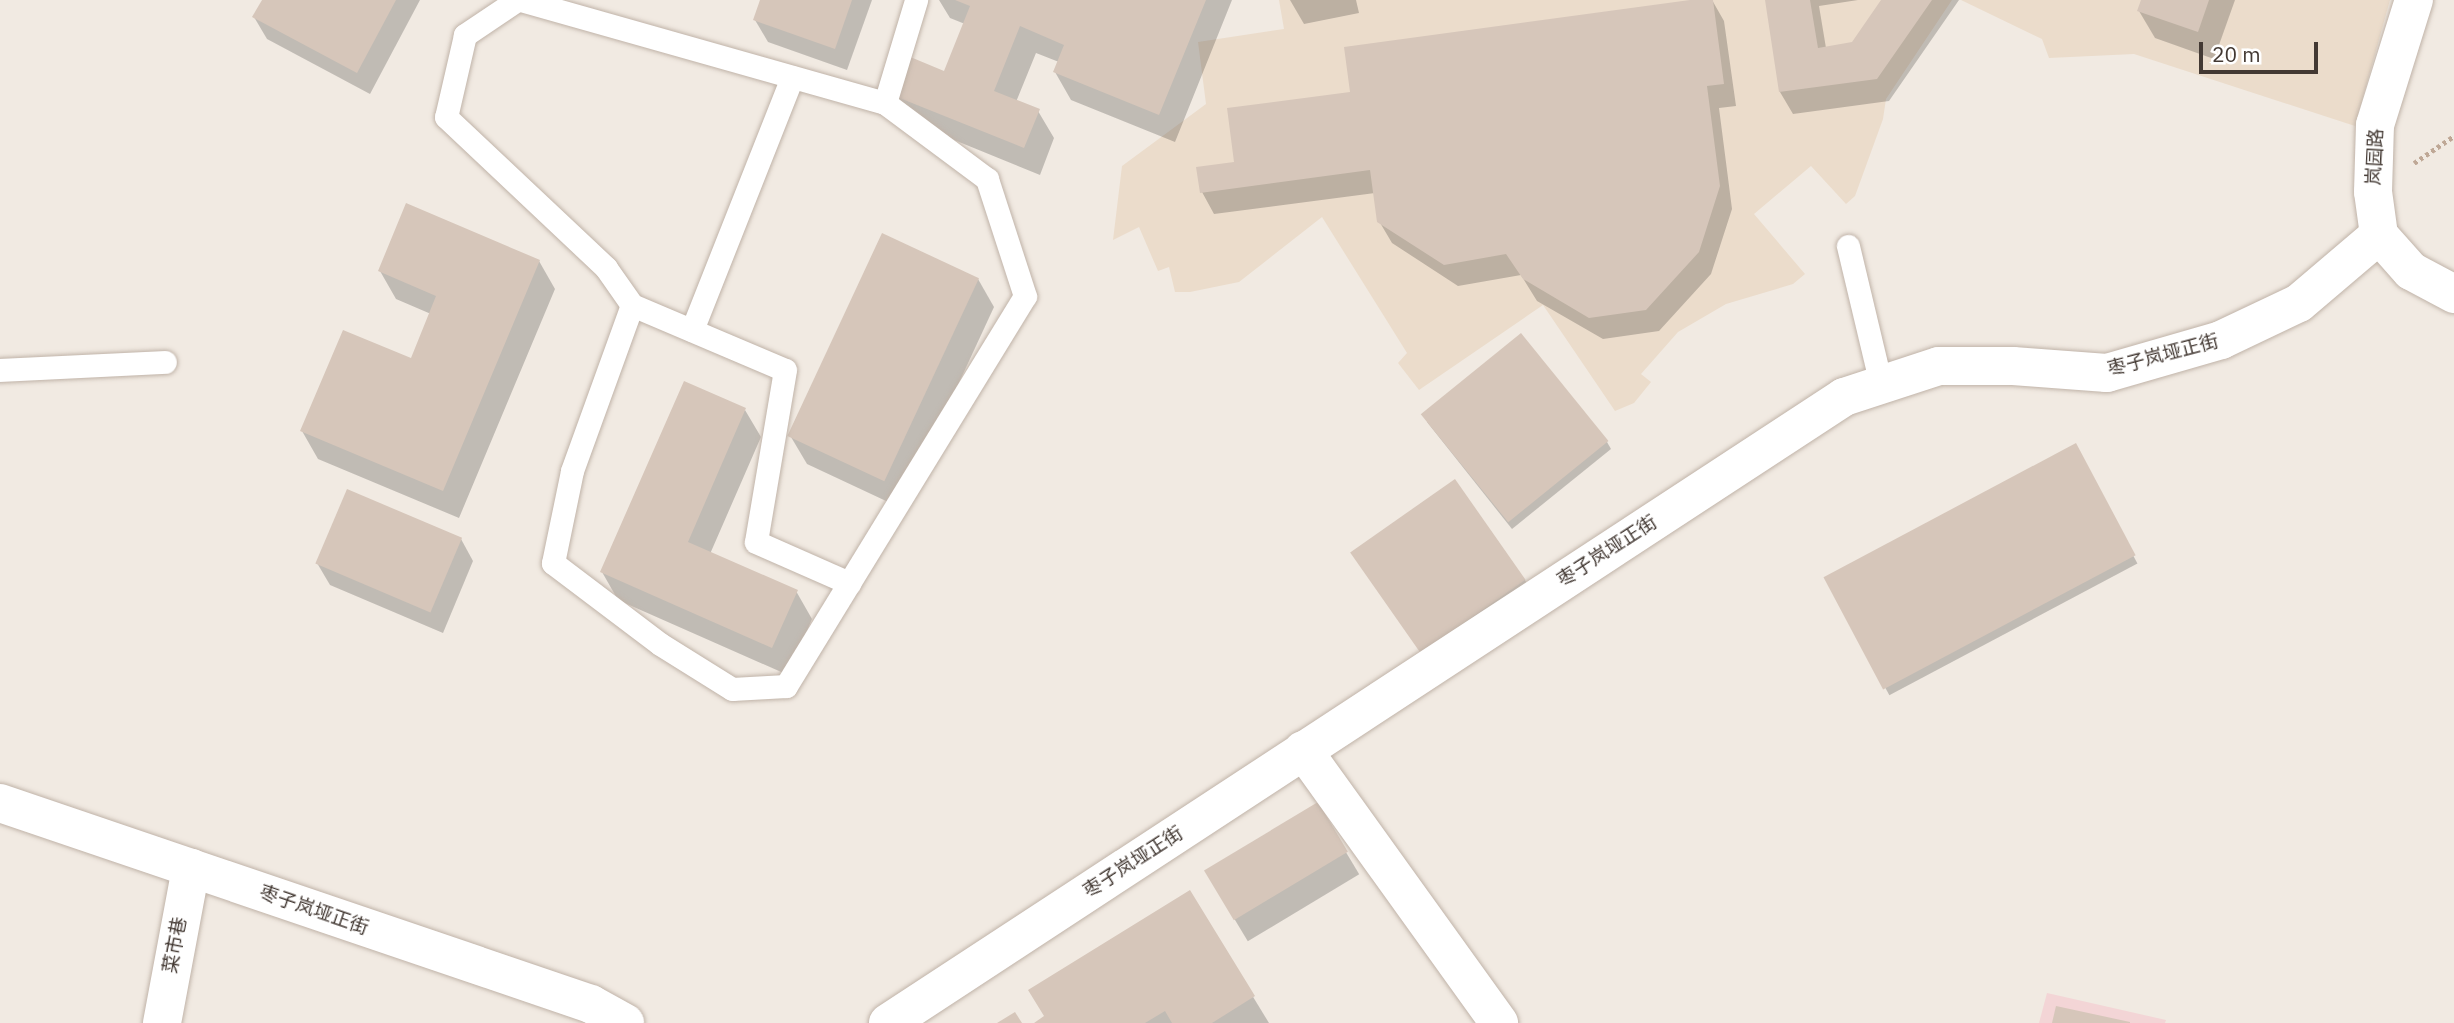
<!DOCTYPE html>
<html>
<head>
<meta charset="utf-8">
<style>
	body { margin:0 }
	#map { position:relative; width:2454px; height:1023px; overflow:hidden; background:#f1eae2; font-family:"IBM Plex Sans","Noto Sans SC",sans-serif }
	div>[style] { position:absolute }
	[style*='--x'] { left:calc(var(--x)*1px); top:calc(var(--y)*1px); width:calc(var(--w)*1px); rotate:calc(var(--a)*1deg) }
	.education>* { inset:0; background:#ebdccb }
	.medical>* { inset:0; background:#f3d5d6 }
	.shadow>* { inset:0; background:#0003; transform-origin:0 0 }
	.building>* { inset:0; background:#d6c6ba; transform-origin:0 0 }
	.path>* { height:4.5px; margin-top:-2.25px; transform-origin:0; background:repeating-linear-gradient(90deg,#bfa896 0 3.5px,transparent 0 7px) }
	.roads { filter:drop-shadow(0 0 2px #c0b3a8) drop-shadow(0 0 2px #c0b3a8) }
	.service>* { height:23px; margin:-11.5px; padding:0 11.5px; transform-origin:11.5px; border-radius:11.5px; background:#fff }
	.minor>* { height:38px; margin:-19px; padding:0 19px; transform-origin:19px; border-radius:19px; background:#fff }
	span { translate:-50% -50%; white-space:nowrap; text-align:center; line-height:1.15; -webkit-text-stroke:5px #fff; paint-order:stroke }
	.street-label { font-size:19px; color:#433933 }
	.scale { position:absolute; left:2199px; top:42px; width:119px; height:32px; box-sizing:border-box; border:4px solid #433933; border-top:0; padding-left:9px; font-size:21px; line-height:24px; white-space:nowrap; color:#433933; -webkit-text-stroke:5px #fff; paint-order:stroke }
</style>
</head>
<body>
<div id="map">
	<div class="education">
		<i style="clip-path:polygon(1279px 0,1952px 0,1886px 99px,1883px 119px,1855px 196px,1846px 204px,1811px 166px,1754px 214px,1805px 274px,1793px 284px,1726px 304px,1678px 332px,1641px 374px,1651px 382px,1634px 403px,1615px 411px,1543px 305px,1419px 390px,1398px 363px,1407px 353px,1322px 217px,1239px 282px,1190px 292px,1175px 292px,1169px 267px,1158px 271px,1139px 227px,1113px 240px,1122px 166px,1206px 104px,1198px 42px,1284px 29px)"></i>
		<i style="clip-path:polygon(1961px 0,2390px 0,2355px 126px,2134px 54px,2049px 58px,2042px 39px)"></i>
	</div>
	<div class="medical">
		<i style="clip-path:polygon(2047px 993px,2166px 1020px,2165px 1023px,2039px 1023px)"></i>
	</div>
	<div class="shadow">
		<i style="clip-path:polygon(264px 0,420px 0,370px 94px,267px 39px,254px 17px)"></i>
		<i style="clip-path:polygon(762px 0,872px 0,847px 70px,768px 42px,755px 20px)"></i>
		<i style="clip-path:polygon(939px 0,1232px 0,1175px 142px,1071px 100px,1055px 72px,1059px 62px,1036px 53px,1016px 102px,1038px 111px,1054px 138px,1040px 175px,910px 122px,894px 95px,945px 73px,965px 24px,950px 18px)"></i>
		<i style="clip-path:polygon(1290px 0,1356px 0,1359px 13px,1304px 24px)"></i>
		<i style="clip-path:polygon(1703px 0,1712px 0,1724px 21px,1736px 106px,1719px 108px,1732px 209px,1711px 274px,1659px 331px,1603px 339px,1537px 301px,1521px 275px,1458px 286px,1392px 243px,1379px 221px,1375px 193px,1214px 214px,1202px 192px,1236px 164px,1352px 94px)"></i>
		<i style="clip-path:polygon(1766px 0,1858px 0,1819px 6px,1826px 48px,1853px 44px,1883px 0,1959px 0,1889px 101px,1793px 114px,1780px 92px)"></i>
		<i style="clip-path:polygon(2142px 0,2235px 0,2214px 59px,2155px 38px,2139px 11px)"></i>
		<i style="clip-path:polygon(539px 261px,555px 289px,459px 518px,318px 459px,302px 431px,411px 360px,431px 314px,396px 299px,380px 271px)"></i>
		<i style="clip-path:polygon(978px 279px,994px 307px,901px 508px,807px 464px,791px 437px)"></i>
		<i style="clip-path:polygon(745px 410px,761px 437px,710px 554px,796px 591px,812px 619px,788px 675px,618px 600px,602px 572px)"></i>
		<i style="clip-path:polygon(1427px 422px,1607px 442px,1611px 449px,1512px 529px)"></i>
		<i style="left:2075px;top:446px;width:133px;height:281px;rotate:62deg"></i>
		<i style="clip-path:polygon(461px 539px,473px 561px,443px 633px,330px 585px,317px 563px)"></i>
		<i style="clip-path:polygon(1358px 560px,1525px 580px,1529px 587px,1427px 659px)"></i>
		<i style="left:1317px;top:804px;width:82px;height:130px;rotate:59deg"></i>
		<i style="clip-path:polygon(1189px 892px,1269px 1023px,1037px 1023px)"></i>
	</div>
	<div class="building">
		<i style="clip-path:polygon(262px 0,396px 0,357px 73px,252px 17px)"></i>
		<i style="clip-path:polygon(760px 0,852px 0,835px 49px,753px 20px)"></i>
		<i style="clip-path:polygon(955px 0,1206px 0,1159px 115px,1053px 72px,1064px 45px,1020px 26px,994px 91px,1040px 109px,1024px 148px,892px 95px,908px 56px,944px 71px,970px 6px)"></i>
		<i style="clip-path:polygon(1690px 0,1713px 0,1724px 84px,1707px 86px,1720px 186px,1699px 252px,1646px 310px,1589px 318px,1523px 279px,1506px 254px,1444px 265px,1377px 222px,1370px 170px,1200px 193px,1196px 167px,1234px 162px,1227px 108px,1350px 92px,1344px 47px)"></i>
		<i style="clip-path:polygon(1765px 0,1810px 0,1818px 48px,1852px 42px,1881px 0,1932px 0,1877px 79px,1779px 92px)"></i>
		<i style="clip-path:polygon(2141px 0,2209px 0,2198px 32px,2137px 11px)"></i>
		<i style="clip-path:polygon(406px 203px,540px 260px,443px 491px,300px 431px,343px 330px,411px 358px,436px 296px,378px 271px)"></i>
		<i style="left:882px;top:233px;width:107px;height:224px;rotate:25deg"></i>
		<i style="left:1521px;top:333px;width:139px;height:129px;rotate:51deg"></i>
		<i style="clip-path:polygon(684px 381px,746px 408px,688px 542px,798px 590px,772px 648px,600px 572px)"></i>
		<i style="left:2076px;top:443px;width:127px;height:286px;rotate:62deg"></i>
		<i style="left:1455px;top:479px;width:123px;height:128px;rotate:55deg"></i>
		<i style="left:347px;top:489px;width:125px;height:81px;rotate:23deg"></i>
		<i style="left:1318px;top:802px;width:58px;height:133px;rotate:59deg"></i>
		<i style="clip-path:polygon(1190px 890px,1255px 996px,1212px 1023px,1172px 1023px,1165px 1011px,1145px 1023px,1034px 1023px,1044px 1016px,1028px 990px)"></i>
		<i style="clip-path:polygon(2056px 1006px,2130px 1022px,2130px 1023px,2052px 1023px)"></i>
		<i style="clip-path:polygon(1015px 1012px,1022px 1023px,997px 1023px)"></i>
	</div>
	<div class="path">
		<i style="--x:2414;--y:163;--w:48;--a:-34"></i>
	</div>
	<div class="roads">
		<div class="service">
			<i style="--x:517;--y:0;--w:63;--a:146.1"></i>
			<i style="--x:465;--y:35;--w:84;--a:103"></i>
			<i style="--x:446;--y:117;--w:220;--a:43.3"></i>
			<i style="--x:606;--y:268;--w:45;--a:54.9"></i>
			<i style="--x:632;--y:305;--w:177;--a:109.9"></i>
			<i style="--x:572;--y:471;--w:94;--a:101.7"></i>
			<i style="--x:553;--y:563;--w:134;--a:37.1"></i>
			<i style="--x:660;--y:644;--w:85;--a:32"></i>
			<i style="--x:732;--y:689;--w:54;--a:-3.2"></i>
			<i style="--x:786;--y:686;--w:457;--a:-58.5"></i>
			<i style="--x:1025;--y:296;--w:123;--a:-108"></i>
			<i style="--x:987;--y:179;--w:127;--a:-143.3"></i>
			<i style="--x:885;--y:103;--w:377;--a:-164.2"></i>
			<i style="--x:885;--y:103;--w:108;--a:-73.2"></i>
			<i style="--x:1848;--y:246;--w:143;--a:76.6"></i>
			<i style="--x:632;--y:305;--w:166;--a:23"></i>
			<i style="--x:785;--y:370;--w:174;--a:99.6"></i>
			<i style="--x:756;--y:542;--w:102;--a:23.8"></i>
			<i style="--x:692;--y:330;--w:272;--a:-68.4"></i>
			<i style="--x:0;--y:370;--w:165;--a:-2.8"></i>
		</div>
		<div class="minor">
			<i style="--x:2379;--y:235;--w:43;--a:-97.9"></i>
			<i style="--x:2373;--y:192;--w:67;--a:-88.3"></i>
			<i style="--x:2375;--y:125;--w:131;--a:-72.7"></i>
			<i style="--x:2379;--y:235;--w:48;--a:48.4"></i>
			<i style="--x:2411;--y:271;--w:49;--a:28.1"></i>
			<i style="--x:1303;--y:750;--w:336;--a:54.3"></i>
			<i style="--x:0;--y:803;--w:624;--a:18.78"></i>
			<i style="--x:591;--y:1004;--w:39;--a:29"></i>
			<i style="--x:162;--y:1023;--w:158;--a:-79.4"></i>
			<i style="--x:888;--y:1023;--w:1143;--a:-33.22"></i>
			<i style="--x:1844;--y:397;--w:100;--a:-18.1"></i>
			<i style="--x:1939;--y:366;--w:74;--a:0"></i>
			<i style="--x:2013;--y:366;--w:94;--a:4.3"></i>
			<i style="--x:2107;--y:373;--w:119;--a:-16.1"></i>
			<i style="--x:2221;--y:340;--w:86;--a:-25.4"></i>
			<i style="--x:2299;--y:303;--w:105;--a:-40.4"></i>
		</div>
	</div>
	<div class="street-label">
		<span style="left:2375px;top:157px;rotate:-87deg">岚园路</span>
		<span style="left:2163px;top:355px;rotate:-15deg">枣子岚垭正街</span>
		<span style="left:1607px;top:551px;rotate:-33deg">枣子岚垭正街</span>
		<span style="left:1133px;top:862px;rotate:-33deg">枣子岚垭正街</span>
		<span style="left:314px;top:910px;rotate:19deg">枣子岚垭正街</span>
		<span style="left:175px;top:945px;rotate:-79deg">菜市巷</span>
	</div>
	<div class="scale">20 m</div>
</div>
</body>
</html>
